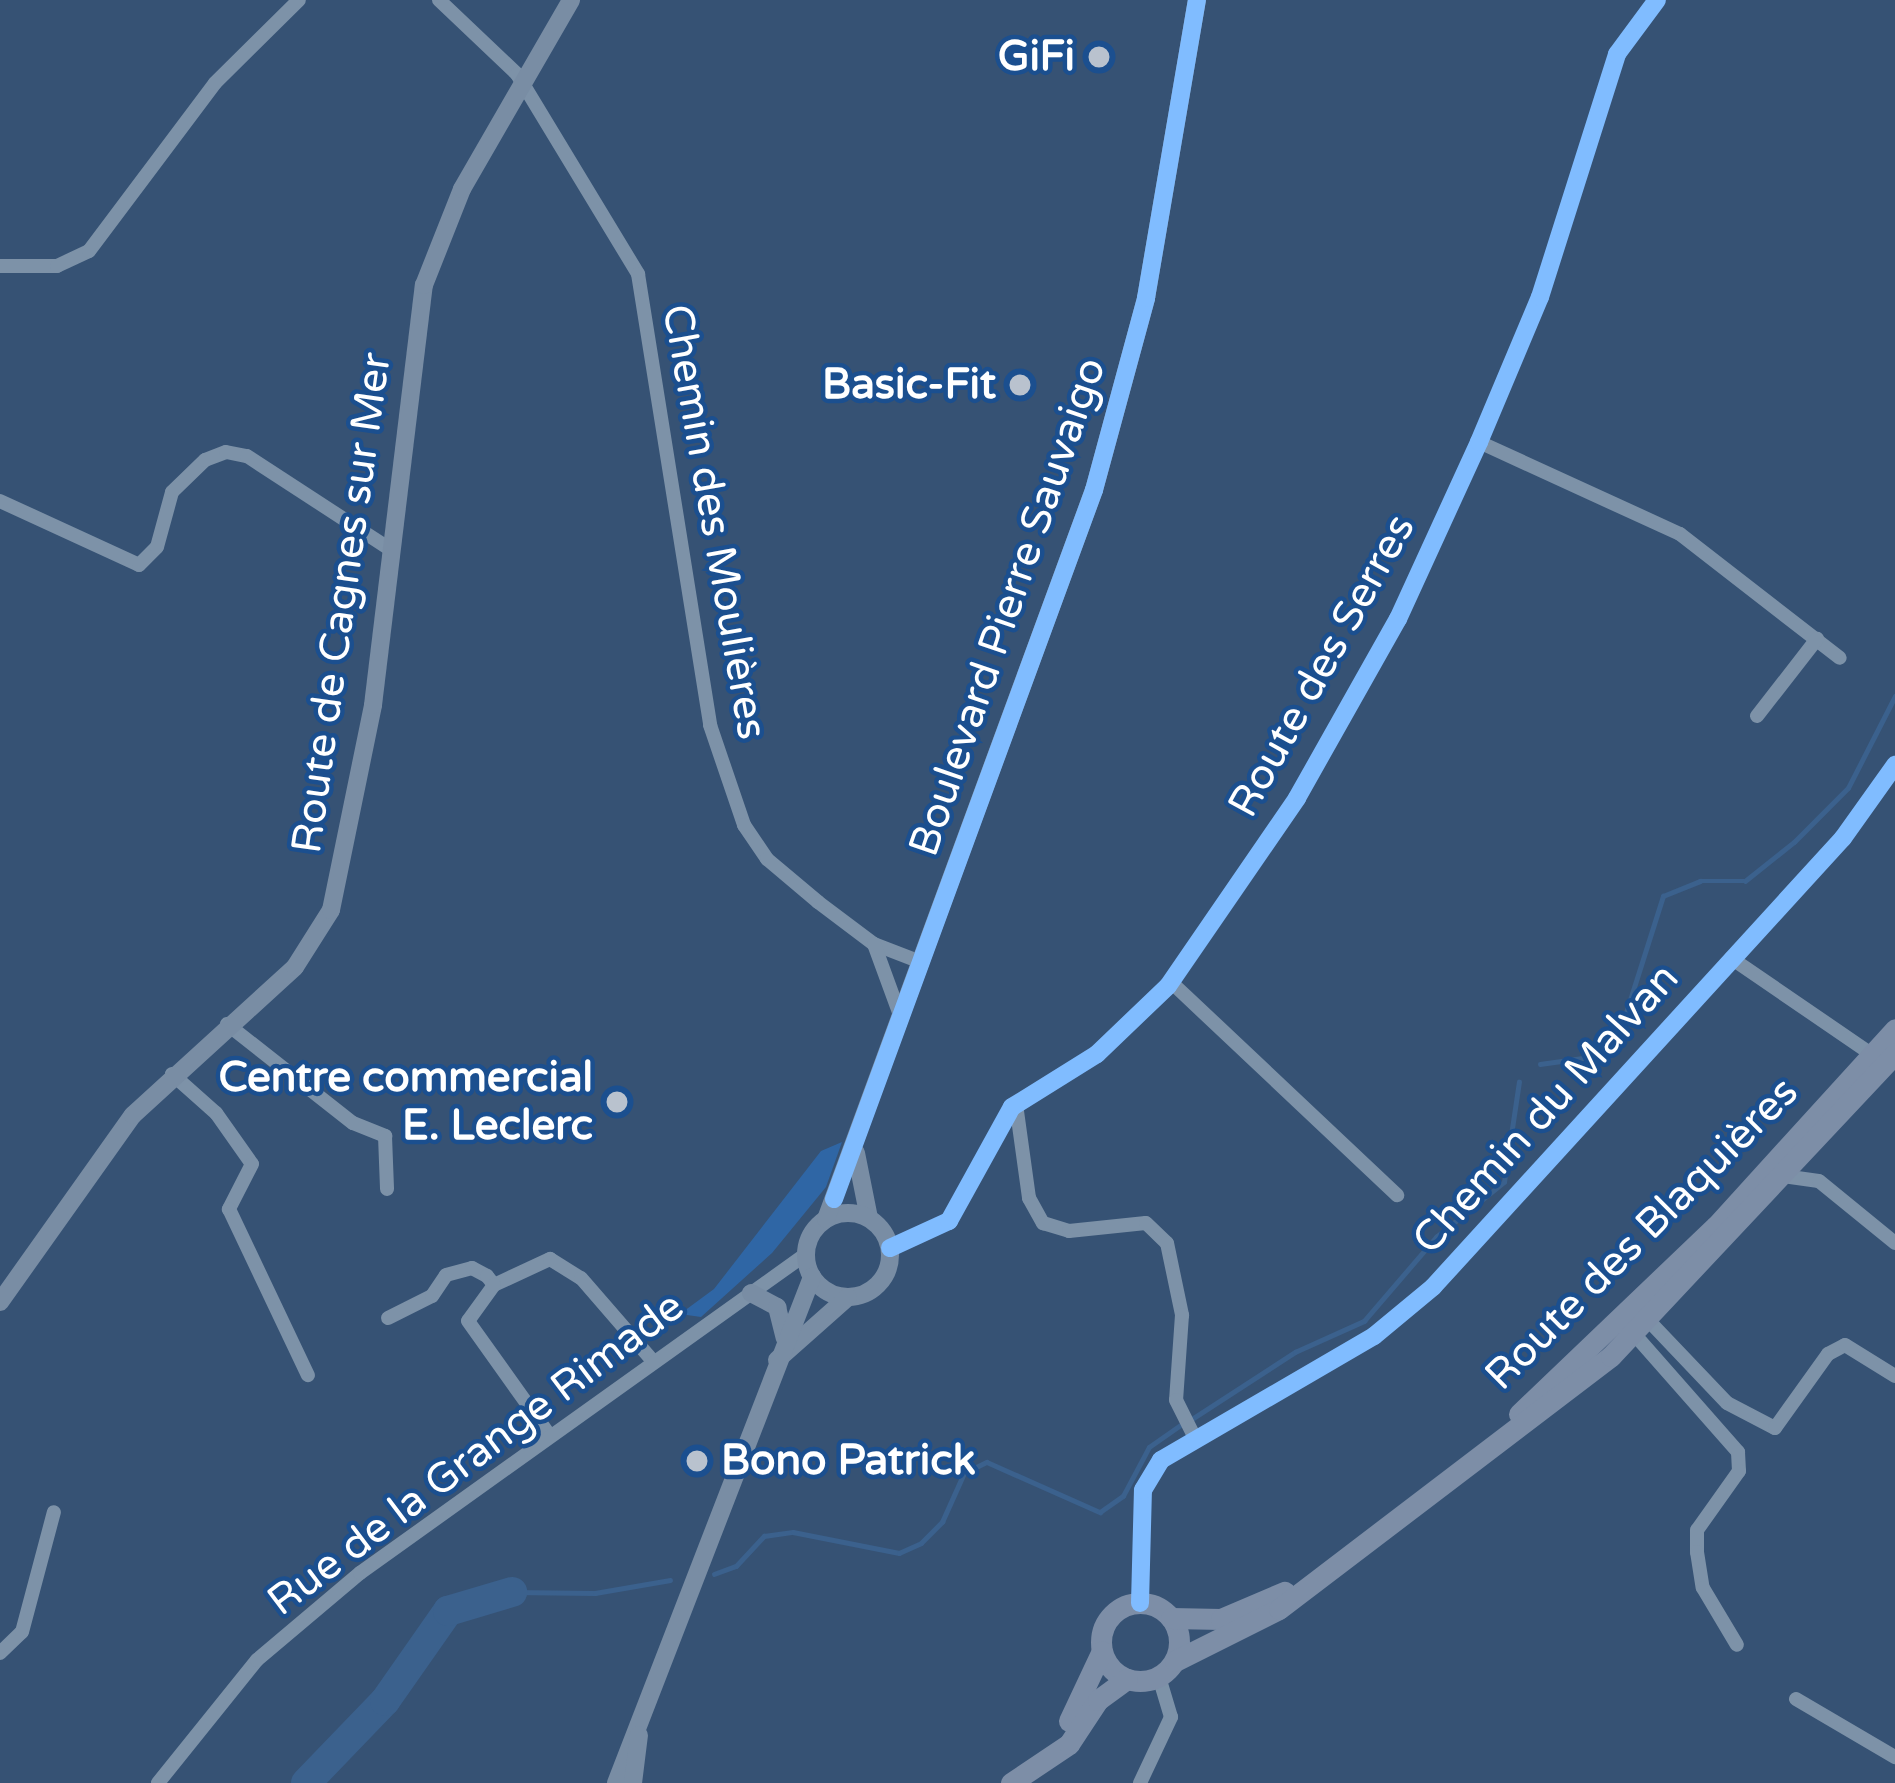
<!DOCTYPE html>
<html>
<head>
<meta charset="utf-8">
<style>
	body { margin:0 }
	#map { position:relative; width:1895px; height:1783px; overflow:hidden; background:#365274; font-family:"Varela Round",sans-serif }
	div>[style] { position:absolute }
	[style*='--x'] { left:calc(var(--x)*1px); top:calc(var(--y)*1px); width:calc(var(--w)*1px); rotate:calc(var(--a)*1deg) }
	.green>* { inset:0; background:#2f66a5 }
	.stream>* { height:4.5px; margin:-2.25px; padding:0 2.25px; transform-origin:2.25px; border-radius:2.25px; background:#3b618d }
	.river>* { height:30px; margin:-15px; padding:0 15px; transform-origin:15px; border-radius:15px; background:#3b618d }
	.street>* { height:14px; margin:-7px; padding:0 7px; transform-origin:7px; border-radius:7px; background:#7d92a8 }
	.secondary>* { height:18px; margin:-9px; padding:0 9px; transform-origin:9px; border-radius:9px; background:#798da4 }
	.secondary>.ring { margin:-9px; padding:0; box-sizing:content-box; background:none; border:18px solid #798da4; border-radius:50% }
	.primary>* { height:21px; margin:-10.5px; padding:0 10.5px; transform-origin:10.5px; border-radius:10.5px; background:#7d8ea7 }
	.primary>.ring { margin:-10.5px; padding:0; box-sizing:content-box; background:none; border:21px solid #7d8ea7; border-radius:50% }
	.cycleway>* { height:18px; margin:-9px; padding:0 9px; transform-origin:9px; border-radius:9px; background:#80bcff }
	.dots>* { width:33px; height:33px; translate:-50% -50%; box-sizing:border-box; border:6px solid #1b4f8f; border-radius:50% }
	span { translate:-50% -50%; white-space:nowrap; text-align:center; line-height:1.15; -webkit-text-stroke:9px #1b4f8f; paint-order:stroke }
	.poi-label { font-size:42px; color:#fff; font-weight:700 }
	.right { translate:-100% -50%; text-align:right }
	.left { translate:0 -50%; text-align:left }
	.street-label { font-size:42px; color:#fff }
</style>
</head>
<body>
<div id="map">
	<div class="green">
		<i style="clip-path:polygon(842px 1142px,826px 1187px,772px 1253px,701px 1317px,680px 1314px,714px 1289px,821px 1151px)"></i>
	</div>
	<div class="stream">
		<i style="--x:1540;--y:1064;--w:59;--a:-7.9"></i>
		<i style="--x:1598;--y:1056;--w:24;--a:-38"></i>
		<i style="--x:1617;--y:1041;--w:152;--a:-72.4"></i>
		<i style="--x:1663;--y:896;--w:40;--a:-22"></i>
		<i style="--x:1700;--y:881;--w:45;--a:0"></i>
		<i style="--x:1745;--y:881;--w:63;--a:-38.5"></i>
		<i style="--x:1794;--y:842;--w:76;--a:-45"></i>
		<i style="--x:1848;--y:788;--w:103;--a:-62.9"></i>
		<i style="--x:1192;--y:1419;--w:123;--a:-33"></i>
		<i style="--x:1295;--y:1352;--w:76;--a:-24.2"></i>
		<i style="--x:1364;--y:1321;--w:111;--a:-49.4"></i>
		<i style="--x:1436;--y:1237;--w:87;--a:-39"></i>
		<i style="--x:1504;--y:1182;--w:101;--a:-81.5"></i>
		<i style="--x:714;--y:1574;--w:23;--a:-20"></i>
		<i style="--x:736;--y:1566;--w:41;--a:-47"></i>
		<i style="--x:764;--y:1536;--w:29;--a:-8"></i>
		<i style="--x:793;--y:1532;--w:108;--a:11.2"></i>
		<i style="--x:899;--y:1553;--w:24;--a:-24"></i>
		<i style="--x:921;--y:1543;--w:30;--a:-45"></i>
		<i style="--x:942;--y:1522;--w:54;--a:-65.8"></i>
		<i style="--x:964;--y:1473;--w:25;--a:-26"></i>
		<i style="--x:987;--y:1462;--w:124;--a:23.9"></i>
		<i style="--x:1100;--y:1512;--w:28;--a:-35"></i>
		<i style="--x:1123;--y:1496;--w:55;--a:-62"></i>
		<i style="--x:1149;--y:1447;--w:40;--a:-34.9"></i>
		<i style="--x:512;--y:1592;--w:83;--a:0.7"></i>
		<i style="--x:595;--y:1593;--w:76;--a:-9.8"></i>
	</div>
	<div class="river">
		<i style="--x:306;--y:1783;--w:114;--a:-46.1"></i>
		<i style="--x:385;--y:1701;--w:110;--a:-55"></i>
		<i style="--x:448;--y:1611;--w:67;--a:-16.5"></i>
	</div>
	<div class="street">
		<i style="--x:439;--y:0;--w:108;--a:43.5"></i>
		<i style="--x:517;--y:74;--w:234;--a:58.8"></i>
		<i style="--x:638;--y:274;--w:457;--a:80.9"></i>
		<i style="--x:710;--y:725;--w:106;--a:71.2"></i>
		<i style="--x:744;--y:825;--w:41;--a:55.9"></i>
		<i style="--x:767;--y:859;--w:67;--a:40.1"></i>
		<i style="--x:818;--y:902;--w:70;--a:36.9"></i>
		<i style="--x:874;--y:944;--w:50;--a:21"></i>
		<i style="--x:0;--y:266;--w:57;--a:0"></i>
		<i style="--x:57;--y:266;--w:35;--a:-25"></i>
		<i style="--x:89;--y:251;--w:210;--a:-53.1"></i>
		<i style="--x:215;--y:83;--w:118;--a:-44.7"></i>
		<i style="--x:1479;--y:442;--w:221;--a:24.6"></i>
		<i style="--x:1680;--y:534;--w:202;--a:37.8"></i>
		<i style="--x:0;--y:501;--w:153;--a:24.7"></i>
		<i style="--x:139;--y:565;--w:25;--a:-45"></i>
		<i style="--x:157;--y:547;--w:57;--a:-74.7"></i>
		<i style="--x:172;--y:492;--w:46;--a:-44.1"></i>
		<i style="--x:205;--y:460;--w:22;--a:-21"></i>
		<i style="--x:226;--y:452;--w:21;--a:11"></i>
		<i style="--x:247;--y:456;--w:172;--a:33.1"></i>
		<i style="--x:1757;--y:716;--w:98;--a:-52.1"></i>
		<i style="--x:874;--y:944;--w:76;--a:69.9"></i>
		<i style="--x:1731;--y:958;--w:173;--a:34.4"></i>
		<i style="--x:1171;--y:982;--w:311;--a:43.3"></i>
		<i style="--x:227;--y:1024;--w:160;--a:38.2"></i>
		<i style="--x:353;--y:1123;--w:35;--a:22"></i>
		<i style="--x:385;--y:1136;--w:53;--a:87.8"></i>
		<i style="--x:172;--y:1074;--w:59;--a:41.6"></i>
		<i style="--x:216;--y:1113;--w:62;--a:54.8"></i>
		<i style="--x:252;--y:1164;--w:51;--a:117.1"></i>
		<i style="--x:229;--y:1209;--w:184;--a:64.6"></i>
		<i style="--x:1016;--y:1104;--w:95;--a:82.1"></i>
		<i style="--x:1029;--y:1198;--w:29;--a:61"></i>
		<i style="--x:1043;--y:1223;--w:27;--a:17"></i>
		<i style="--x:1069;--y:1231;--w:77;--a:-5.9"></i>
		<i style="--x:1146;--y:1223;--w:29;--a:44"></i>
		<i style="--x:1167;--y:1243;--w:74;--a:78.2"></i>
		<i style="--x:1182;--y:1315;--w:85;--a:94"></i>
		<i style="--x:1176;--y:1400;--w:42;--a:63.4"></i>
		<i style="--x:1783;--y:1176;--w:36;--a:8"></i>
		<i style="--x:1819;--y:1181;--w:98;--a:39.2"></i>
		<i style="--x:890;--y:1248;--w:65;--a:-24.6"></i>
		<i style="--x:949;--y:1221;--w:130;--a:-61.1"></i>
		<i style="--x:1012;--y:1107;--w:100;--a:-31.9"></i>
		<i style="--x:1097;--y:1054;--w:98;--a:-43.8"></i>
		<i style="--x:1168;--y:986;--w:228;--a:-55.5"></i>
		<i style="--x:1297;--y:798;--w:206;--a:-60.6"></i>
		<i style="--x:1398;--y:619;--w:195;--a:-65.4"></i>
		<i style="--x:1479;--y:442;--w:157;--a:-67.2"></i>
		<i style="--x:1540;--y:297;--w:255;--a:-72.4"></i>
		<i style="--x:1617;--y:54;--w:67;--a:-53.5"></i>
		<i style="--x:494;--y:1285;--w:62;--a:-24.9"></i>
		<i style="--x:550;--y:1259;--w:36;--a:32"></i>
		<i style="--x:581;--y:1278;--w:110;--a:49.1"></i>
		<i style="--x:388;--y:1318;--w:49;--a:-26.6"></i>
		<i style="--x:432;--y:1296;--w:25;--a:-56"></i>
		<i style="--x:446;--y:1275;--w:27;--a:-15"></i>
		<i style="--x:472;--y:1268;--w:17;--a:28"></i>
		<i style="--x:487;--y:1276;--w:11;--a:52"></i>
		<i style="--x:494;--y:1285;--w:44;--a:125.8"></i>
		<i style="--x:468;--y:1321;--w:141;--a:54.5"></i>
		<i style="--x:1649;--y:1321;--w:113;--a:46.4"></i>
		<i style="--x:1727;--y:1403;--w:54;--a:27.5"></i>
		<i style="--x:1775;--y:1428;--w:91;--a:-54.4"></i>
		<i style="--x:1828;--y:1354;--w:19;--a:-28"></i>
		<i style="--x:1845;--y:1345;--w:59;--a:31.8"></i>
		<i style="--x:1635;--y:1335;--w:156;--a:48.6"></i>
		<i style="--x:1738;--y:1452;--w:19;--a:87"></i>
		<i style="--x:1739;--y:1471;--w:72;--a:125.4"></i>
		<i style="--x:1697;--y:1530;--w:22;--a:90"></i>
		<i style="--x:1697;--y:1552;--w:36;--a:81"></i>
		<i style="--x:1703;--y:1588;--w:66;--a:59.2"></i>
		<i style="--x:1140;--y:1603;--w:113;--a:-88.5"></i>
		<i style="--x:1143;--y:1490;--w:35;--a:-59"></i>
		<i style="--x:1161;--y:1460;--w:246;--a:-30.2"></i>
		<i style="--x:1374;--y:1336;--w:77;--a:-39.7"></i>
		<i style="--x:1433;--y:1287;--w:608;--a:-47.6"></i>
		<i style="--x:1843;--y:838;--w:90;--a:-54.5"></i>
		<i style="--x:0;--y:1653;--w:30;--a:-44"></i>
		<i style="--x:22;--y:1632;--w:124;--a:-75.1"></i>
		<i style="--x:1796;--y:1699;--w:115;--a:30.4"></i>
		<i style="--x:158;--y:1783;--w:158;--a:-51.2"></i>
		<i style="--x:257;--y:1660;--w:135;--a:-40.2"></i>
		<i style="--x:360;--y:1573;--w:548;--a:-35.57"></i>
		<i style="--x:1140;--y:1783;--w:73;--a:-64.8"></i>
		<i style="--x:1171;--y:1717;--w:42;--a:-106.7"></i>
	</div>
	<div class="secondary">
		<i style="--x:856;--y:1153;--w:66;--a:78.7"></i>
		<i class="ring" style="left:806px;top:1213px;width:66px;height:66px"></i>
		<i style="--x:826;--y:1219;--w:777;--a:-69.82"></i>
		<i style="--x:1094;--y:490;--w:199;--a:-74.8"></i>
		<i style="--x:1146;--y:298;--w:302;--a:-80.3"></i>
		<i style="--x:751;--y:1293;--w:30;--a:28"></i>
		<i style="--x:777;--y:1307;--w:32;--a:76"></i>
		<i style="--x:0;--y:1302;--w:229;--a:-54.6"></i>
		<i style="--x:133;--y:1115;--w:219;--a:-42.4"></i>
		<i style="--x:295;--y:967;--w:67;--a:-57.7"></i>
		<i style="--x:331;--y:910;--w:209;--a:-78.4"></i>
		<i style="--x:373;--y:705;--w:423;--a:-83.1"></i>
		<i style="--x:424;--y:285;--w:103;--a:-68.4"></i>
		<i style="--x:462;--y:189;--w:218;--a:-60"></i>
		<i style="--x:777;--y:1360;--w:95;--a:-41.6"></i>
		<i style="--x:616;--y:1783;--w:543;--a:-68.83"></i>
		<i style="--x:633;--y:1783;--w:48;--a:-82.9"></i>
	</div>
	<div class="primary">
		<i style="--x:1519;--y:1414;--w:272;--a:-43.7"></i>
		<i style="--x:1716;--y:1226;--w:266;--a:-47.7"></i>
		<i class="ring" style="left:1101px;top:1603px;width:57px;height:57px"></i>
		<i style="--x:1171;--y:1618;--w:50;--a:1.1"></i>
		<i style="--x:1221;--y:1619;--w:69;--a:-23.2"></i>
		<i style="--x:1175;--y:1661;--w:116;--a:-26.6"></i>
		<i style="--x:1279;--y:1609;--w:417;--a:-37.3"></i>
		<i style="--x:1611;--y:1356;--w:415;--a:-46.8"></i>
		<i style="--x:1069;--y:1721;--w:77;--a:-64.8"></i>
		<i style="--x:1011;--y:1783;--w:70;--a:-33.9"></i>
		<i style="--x:1069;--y:1744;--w:53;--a:-56.6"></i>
		<i style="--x:1098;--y:1700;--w:36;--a:-36"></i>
	</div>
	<div class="cycleway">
		<i style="--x:834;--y:1199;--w:755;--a:-69.86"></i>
		<i style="--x:1094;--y:490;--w:199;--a:-74.8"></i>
		<i style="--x:1146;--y:298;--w:302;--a:-80.3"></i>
		<i style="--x:890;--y:1248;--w:65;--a:-24.6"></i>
		<i style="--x:949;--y:1221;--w:130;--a:-61.1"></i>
		<i style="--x:1012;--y:1107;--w:100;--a:-31.9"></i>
		<i style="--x:1097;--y:1054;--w:98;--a:-43.8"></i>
		<i style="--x:1168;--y:986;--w:228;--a:-55.5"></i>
		<i style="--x:1297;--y:798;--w:206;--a:-60.6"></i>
		<i style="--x:1398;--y:619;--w:195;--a:-65.4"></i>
		<i style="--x:1479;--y:442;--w:157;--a:-67.2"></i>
		<i style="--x:1540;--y:297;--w:255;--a:-72.4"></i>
		<i style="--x:1617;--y:54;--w:67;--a:-53.5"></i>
		<i style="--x:1140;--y:1603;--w:113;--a:-88.5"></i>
		<i style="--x:1143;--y:1490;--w:35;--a:-59"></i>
		<i style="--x:1161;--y:1460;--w:246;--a:-30.2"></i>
		<i style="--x:1374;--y:1336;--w:77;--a:-39.7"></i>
		<i style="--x:1433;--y:1287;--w:608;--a:-47.6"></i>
		<i style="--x:1843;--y:838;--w:90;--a:-54.5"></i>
	</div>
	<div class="dots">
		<i style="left:1099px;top:57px;background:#b9c2ce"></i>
		<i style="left:1020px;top:385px;background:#b9c2ce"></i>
		<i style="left:617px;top:1102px;background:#b9c2ce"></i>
		<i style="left:697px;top:1461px;background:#b9c2ce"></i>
	</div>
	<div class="poi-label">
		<span class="right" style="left:1075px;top:57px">GiFi</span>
		<span class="right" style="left:996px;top:385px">Basic-Fit</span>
		<span class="right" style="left:593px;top:1102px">Centre commercial<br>E. Leclerc</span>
		<span class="left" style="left:721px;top:1461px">Bono Patrick</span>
	</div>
	<div class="street-label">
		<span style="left:714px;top:522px;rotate:80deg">Chemin des Moulières</span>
		<span style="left:342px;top:603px;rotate:-82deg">Route de Cagnes sur Mer</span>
		<span style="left:1008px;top:607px;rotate:-71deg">Boulevard Pierre Sauvaigo</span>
		<span style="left:1322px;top:666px;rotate:-61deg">Route des Serres</span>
		<span style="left:1546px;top:1109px;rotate:-48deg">Chemin du Malvan</span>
		<span style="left:1642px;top:1234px;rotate:-45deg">Route des Blaquières</span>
		<span style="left:476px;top:1454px;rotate:-37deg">Rue de la Grange Rimade</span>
	</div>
</div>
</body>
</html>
